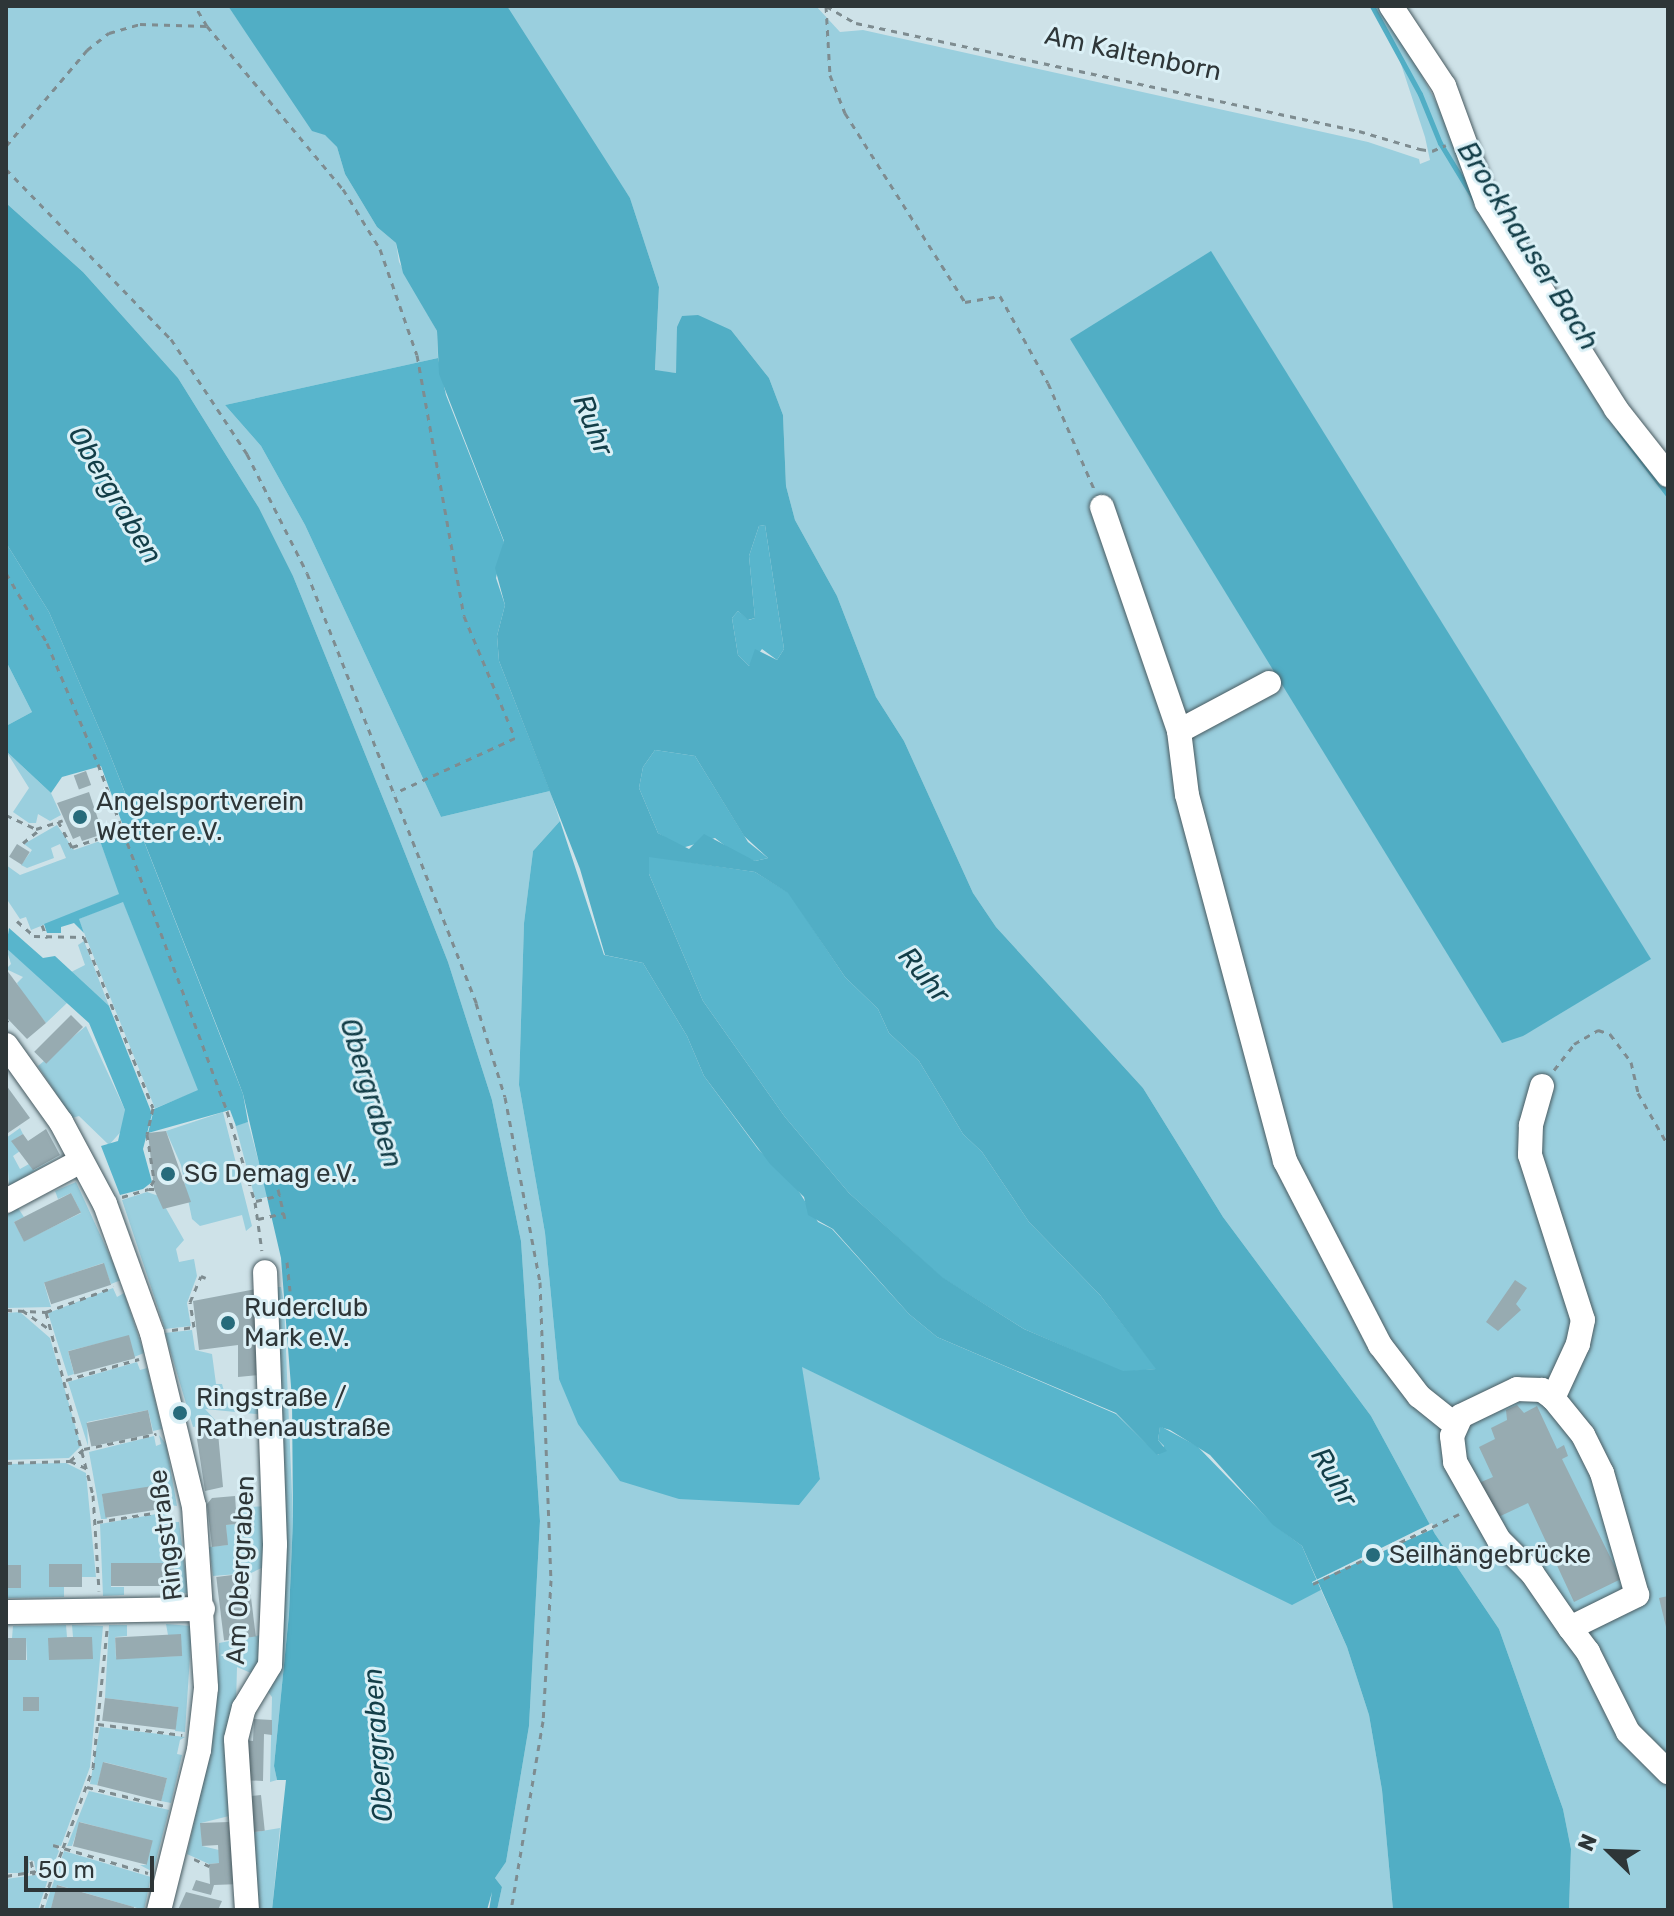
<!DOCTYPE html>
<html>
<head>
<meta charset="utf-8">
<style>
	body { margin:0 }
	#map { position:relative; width:1674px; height:1916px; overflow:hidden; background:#cee2e8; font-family:Rubik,sans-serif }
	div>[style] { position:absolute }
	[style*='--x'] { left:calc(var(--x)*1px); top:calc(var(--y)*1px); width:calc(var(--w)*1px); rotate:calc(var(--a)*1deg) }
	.green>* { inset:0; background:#9acfde; transform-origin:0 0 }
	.forest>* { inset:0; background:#58b5cc }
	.water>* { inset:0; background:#51aec5 }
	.pier>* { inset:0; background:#cee2e8 }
	.stream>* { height:5px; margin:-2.5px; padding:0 2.5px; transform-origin:2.5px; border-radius:2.5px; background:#51aec5 }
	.building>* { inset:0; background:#97abb1; transform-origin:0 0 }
	.path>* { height:3px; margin-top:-1.5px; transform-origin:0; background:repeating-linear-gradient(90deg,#7e8c90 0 6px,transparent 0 12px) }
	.roads { filter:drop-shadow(0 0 2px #495b61) drop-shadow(0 0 2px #495b61) }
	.minor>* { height:24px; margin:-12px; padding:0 12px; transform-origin:12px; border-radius:12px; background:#fff }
	.dots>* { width:22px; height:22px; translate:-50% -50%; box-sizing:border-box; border:4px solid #dbf0f6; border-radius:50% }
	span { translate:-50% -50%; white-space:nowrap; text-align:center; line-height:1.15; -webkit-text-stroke:6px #dbf0f6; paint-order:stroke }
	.street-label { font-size:26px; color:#2e3638 }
	.poi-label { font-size:26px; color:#2e3638 }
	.left { translate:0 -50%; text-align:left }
	.water-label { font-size:28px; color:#133e48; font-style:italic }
	.frame { position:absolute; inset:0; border:8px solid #2e3638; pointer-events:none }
	.north { position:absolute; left:1570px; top:1812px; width:80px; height:80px; -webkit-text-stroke:6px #dbf0f6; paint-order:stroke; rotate:293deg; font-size:22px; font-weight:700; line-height:32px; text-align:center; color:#2e3638 }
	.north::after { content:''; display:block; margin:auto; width:28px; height:36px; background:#2e3638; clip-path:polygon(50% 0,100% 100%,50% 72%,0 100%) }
	.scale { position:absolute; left:24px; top:1856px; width:130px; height:36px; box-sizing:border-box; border:4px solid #2e3638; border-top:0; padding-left:10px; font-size:24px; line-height:28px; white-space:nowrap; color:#2e3638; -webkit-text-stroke:6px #dbf0f6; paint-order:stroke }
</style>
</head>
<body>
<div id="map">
	<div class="green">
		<i style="clip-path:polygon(6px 6px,228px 6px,299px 108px,337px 147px,345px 174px,377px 227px,396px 243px,399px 262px,437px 331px,438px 358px,225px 405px,261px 446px,305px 525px,441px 817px,550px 791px,560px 821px,533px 851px,524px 923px,519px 1085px,545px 1233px,559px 1379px,820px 1479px,801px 1366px,1292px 1604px,1321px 1590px,1347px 1647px,1369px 1715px,1382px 1790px,1393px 1910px,497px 1910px,502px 1887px,495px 1878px,506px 1862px,529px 1726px,540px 1521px,521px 1241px,492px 1100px,448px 962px,393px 823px,293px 576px,259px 508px,178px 378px,83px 272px,6px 203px)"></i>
		<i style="clip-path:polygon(499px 6px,816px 6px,840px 32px,863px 30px,1368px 142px,1419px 159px,1420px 164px,1430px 160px,1425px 137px,1397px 52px,1371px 6px,1385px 6px,1437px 104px,1471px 183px,1466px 187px,1618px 430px,1668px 475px,1668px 1910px,1569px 1910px,1571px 1849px,1563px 1809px,1499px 1629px,1435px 1534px,1371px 1416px,1223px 1217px,1143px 1088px,996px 927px,973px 893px,904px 741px,876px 697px,837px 596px,795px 520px,786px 486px,783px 415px,769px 378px,731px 330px,682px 316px,676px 373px,655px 371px,659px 287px,630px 198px)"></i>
		<i style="clip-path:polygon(6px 661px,32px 712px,6px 726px)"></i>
		<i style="clip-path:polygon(6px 751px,51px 793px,61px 815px,50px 821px,38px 814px,36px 823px,29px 823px,13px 812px,29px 788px)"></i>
		<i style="clip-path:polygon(57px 825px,74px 850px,100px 841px,120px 894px,31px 930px,26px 917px,20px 919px,6px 898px,6px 865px,20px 875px,66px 858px,60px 844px,51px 848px,54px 858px,27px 868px,21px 865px,32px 850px,24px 844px)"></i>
		<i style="left:123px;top:901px;width:204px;height:48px;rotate:68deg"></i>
		<i style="clip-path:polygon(84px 941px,109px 1006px,107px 1007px,71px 972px,85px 965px,78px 945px)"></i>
		<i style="clip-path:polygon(6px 948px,68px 1002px,46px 1023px,21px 992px,17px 983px,23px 977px,6px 969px,11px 964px)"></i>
		<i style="clip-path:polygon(86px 1026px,125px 1110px,125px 1127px,109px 1145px,79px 1116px,72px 1118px,38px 1066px)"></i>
		<i style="clip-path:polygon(223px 1112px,252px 1226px,246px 1231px,242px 1215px,200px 1226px,192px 1219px,181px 1165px,166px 1131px)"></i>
		<i style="left:248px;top:1122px;width:77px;height:13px;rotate:75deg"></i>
		<i style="clip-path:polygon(20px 1128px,23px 1134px,12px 1141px,20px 1151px,13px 1156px,20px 1169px,29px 1164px,34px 1170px,62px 1155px,9px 1186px,6px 1138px)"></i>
		<i style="clip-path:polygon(76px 1182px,121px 1280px,111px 1284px,103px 1263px,44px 1283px,51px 1307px,6px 1308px,6px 1214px,18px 1208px,24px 1217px,14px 1222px,24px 1241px,81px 1213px,71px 1193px,58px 1199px,55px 1191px)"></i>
		<i style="clip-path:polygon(147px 1192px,159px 1196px,184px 1240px,176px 1249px,179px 1262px,194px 1259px,197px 1276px,187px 1303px,191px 1326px,165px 1329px,122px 1200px)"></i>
		<i style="clip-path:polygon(270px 1287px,281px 1287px,284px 1303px,293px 1519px,289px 1614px,274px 1766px,277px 1780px,270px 1782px,272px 1697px,266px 1689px)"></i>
		<i style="clip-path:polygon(113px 1288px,117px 1297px,124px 1293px,144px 1353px,134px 1357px,129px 1336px,68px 1351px,74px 1374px,68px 1376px,48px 1313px)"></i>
		<i style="clip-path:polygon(20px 1312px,50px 1338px,81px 1446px,69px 1458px,6px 1460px,6px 1313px)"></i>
		<i style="clip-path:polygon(192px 1330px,195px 1350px,212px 1354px,216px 1384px,222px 1384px,228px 1405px,263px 1404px,266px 1415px,205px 1409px,217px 1422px,193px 1427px,165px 1333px)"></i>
		<i style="clip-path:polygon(137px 1362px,140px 1370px,147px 1368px,162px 1429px,153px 1431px,148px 1410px,87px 1422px,88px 1446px,68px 1382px)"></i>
		<i style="clip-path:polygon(159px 1435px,166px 1444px,177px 1506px,102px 1496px,107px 1519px,101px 1519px,89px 1452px,154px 1436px,156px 1446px,161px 1444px)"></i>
		<i style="clip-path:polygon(66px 1463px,86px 1473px,96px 1577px,82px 1577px,81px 1564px,49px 1565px,49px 1587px,64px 1587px,64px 1597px,8px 1598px,8px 1588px,21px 1588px,21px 1566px,6px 1565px,6px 1464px)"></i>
		<i style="clip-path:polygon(267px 1506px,270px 1564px,251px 1573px,213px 1576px,209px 1547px,227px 1545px,226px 1525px,237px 1524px,236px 1508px)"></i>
		<i style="clip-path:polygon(168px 1512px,169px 1522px,179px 1522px,188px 1593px,162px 1595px,162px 1586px,174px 1586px,174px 1563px,112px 1564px,111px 1587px,124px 1587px,124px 1595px,103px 1596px,100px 1524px)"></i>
		<i style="clip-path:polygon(166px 1624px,192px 1626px,185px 1732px,175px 1731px,178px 1707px,105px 1698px,109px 1625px,127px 1625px,127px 1636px,115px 1637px,116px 1658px,181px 1656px,181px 1635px,168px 1635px)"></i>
		<i style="clip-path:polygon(66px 1625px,67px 1637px,92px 1659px,92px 1637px,73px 1637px,72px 1625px,103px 1626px,90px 1767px,61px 1846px,53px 1844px,59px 1851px,53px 1866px,36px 1872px,34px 1861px,29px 1860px,29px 1873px,6px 1873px,6px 1660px,27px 1660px,26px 1638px,12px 1638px,13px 1626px)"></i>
		<i style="clip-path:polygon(266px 1634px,258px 1676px,237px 1667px,233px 1815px,201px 1823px,202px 1846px,219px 1850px,219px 1863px,209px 1864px,187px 1854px,216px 1721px,219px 1643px)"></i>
		<i style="clip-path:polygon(100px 1727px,185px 1737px,180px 1740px,177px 1754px,182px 1755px,171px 1803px,161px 1801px,167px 1778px,104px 1762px,97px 1785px,90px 1784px)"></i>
		<i style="clip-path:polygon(89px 1791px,169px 1810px,153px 1872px,140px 1865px,146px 1865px,152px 1841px,80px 1822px,72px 1846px,67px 1846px)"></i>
		<i style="clip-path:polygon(280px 1828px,272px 1910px,253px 1910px,249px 1833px)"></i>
		<i style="clip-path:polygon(64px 1851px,151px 1877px,144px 1910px,58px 1885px,51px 1908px,57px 1910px,44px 1910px)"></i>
		<i style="clip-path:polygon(50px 1873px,38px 1910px,6px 1910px,6px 1879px)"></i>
	</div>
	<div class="forest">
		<i style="clip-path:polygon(438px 358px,446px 395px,504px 542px,496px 578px,505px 605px,497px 636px,499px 661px,550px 791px,441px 817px,305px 525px,261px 446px,225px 405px)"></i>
		<i style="clip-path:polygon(765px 525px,784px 649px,777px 660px,762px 649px,749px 666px,738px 655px,732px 618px,738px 611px,749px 620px,755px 618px,749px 556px,759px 526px)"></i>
		<i style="clip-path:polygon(6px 543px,49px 612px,107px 747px,243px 1094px,248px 1122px,236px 1126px,230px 1110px,148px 1133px,154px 1109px,198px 1090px,123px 902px,79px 919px,84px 933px,74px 923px,61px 927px,61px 933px,47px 933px,44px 924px,119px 894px,100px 841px,125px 831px,101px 766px,62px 777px,51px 793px,6px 751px,6px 726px,32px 712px,6px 661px)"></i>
		<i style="clip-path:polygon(655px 750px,695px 756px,748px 842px,768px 858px,755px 861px,737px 855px,715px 838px,682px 848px,658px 833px,639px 788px,643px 767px)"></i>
		<i style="clip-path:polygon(560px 821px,604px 955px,643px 963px,687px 1036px,704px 1076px,758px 1149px,796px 1187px,818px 1222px,832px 1229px,909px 1314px,937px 1337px,1116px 1414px,1158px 1455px,1164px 1446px,1158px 1440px,1160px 1426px,1197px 1446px,1273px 1524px,1302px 1546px,1321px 1590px,1292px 1605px,802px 1367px,820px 1479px,799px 1505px,679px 1499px,620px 1481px,578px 1424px,559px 1379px,545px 1233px,519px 1085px,524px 923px,533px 851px)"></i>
		<i style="clip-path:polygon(649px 856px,755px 872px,789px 893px,845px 977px,878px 1009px,889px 1033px,919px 1061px,963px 1134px,982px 1152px,1029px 1222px,1100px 1295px,1157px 1369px,1123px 1372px,1024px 1329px,941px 1277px,849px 1193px,785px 1117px,703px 1001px,649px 874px)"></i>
		<i style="clip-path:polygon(9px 928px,43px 958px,55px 956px,109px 1006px,152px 1114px,143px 1149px,152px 1182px,143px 1189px,120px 1195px,101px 1146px,118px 1141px,125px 1110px,89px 1023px,6px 948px)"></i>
	</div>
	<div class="water">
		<i style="clip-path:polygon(evenodd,228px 6px,507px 6px,630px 198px,659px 287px,655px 370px,676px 373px,677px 327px,682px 316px,698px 315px,731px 330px,769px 378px,783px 415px,786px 486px,795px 520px,837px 596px,876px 697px,904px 741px,973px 893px,996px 927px,1143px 1088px,1223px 1217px,1371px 1416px,1435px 1534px,1499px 1629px,1563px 1809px,1571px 1849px,1569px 1910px,1393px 1910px,1382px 1790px,1369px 1715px,1347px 1647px,1302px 1546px,1273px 1525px,1210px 1455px,1170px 1430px,1160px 1427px,1158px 1440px,1167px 1451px,1157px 1455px,1116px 1413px,937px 1337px,909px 1314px,833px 1229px,808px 1215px,804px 1197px,770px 1164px,704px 1076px,687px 1036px,643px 963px,605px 955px,580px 869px,499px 661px,497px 636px,505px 605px,495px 568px,504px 541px,439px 374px,437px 331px,403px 273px,396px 243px,377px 227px,345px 174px,337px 147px,325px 135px,312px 131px,228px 6px,765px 525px,784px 649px,777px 660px,755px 649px,749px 666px,738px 655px,732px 618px,738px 611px,748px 620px,755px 618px,749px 556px,759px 526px,765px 525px,228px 6px,655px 750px,695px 756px,744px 836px,768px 858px,755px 861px,704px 834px,689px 849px,658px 833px,639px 788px,643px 767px,655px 750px,228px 6px,649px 857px,755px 872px,788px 893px,845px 977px,878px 1009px,889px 1033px,919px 1061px,963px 1134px,982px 1152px,1029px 1222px,1100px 1295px,1156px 1369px,1123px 1371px,1024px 1329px,942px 1277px,849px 1193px,785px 1117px,703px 1001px,649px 874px,649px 857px)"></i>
		<i style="clip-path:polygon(6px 203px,83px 272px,178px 378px,259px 508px,293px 576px,393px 823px,448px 962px,492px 1100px,521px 1241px,540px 1521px,529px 1726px,506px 1862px,495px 1878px,502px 1887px,497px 1910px,489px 1910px,492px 1892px,487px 1910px,272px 1910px,286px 1780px,277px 1780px,274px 1766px,289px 1614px,293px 1519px,292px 1399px,281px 1258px,243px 1094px,229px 1057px,107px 747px,49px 612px,6px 543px)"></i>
		<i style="clip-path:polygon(1211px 251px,1651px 959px,1523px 1036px,1502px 1043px,1070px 339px)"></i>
	</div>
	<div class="pier">
		<i style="clip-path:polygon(1432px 1523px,1435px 1528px,1312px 1583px,1312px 1582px)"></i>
	</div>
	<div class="stream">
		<i style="--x:1372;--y:6;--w:100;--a:61.4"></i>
		<i style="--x:1420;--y:94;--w:53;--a:67.8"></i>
		<i style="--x:1440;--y:143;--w:66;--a:58.7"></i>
		<i style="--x:1619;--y:431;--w:81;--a:52.6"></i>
	</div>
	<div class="building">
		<i style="left:86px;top:771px;width:15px;height:13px;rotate:70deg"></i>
		<i style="clip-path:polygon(89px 792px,103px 834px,82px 841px,80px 836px,73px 839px,57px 803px)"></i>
		<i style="left:17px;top:844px;width:15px;height:15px;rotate:32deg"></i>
		<i style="clip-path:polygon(6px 969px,46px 1023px,27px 1039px,6px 1017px)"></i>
		<i style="left:71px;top:1015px;width:17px;height:52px;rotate:45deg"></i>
		<i style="clip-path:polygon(6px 1085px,30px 1118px,8px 1133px,6px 1130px)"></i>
		<i style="clip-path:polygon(46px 1129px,60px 1155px,33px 1170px,11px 1141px,23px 1134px,28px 1141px)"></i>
		<i style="clip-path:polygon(166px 1131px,191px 1202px,163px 1209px,154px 1189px,148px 1133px)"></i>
		<i style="left:71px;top:1193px;width:22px;height:64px;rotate:63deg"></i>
		<i style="left:104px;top:1263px;width:23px;height:63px;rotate:72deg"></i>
		<i style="clip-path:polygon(1515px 1280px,1527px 1288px,1516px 1304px,1521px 1310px,1498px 1331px,1486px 1322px)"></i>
		<i style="clip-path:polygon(256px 1289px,262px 1344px,256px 1344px,259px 1375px,238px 1377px,238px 1345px,199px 1350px,193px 1301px)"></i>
		<i style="left:129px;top:1335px;width:24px;height:63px;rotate:75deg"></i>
		<i style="clip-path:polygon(1517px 1405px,1524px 1413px,1537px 1406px,1557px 1449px,1564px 1445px,1568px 1456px,1562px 1459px,1621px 1579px,1574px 1602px,1528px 1503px,1492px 1520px,1474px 1485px,1493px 1477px,1479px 1447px,1495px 1439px,1491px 1428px,1507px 1420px,1506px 1410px)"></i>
		<i style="left:148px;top:1410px;width:24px;height:63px;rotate:78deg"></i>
		<i style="clip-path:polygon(217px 1422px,223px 1487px,205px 1491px,195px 1426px)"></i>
		<i style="left:165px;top:1484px;width:24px;height:64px;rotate:81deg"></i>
		<i style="clip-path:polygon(235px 1496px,237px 1524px,226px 1525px,228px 1545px,212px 1547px,207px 1504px,212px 1498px)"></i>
		<i style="left:174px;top:1563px;width:23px;height:63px;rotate:90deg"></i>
		<i style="left:82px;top:1564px;width:23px;height:33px;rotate:90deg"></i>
		<i style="left:6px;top:1565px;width:15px;height:23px"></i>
		<i style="left:248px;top:1573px;width:64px;height:32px;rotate:83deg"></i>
		<i style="clip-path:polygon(1668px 1596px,1668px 1631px,1667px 1631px,1659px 1598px)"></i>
		<i style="left:181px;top:1634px;width:22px;height:66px;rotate:87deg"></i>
		<i style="clip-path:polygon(70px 1637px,92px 1637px,93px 1659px,49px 1660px,48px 1638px)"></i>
		<i style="left:6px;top:1638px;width:20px;height:22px"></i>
		<i style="left:39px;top:1697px;width:14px;height:16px;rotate:90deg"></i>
		<i style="left:105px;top:1698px;width:74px;height:23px;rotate:7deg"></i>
		<i style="clip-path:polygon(254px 1719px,272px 1720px,272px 1735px,264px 1734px,263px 1781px,241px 1780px,242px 1740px,253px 1741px)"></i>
		<i style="left:103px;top:1762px;width:66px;height:24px;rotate:14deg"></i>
		<i style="left:261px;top:1795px;width:36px;height:19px;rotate:84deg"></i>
		<i style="left:79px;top:1822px;width:76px;height:25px;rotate:14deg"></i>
		<i style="clip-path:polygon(229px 1822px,230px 1838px,236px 1837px,240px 1884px,214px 1885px,211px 1895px,192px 1890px,196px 1880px,210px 1884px,209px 1864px,219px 1863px,218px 1845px,202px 1846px,200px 1823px)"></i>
		<i style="clip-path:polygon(57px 1885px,134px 1907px,133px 1910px,51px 1908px)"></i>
		<i style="clip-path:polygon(186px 1892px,222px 1901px,218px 1910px,178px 1910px)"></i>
	</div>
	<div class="path">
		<i style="--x:826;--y:6;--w:34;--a:30"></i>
		<i style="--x:856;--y:23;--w:514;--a:12.12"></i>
		<i style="--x:1359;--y:131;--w:64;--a:16.4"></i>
		<i style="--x:1420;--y:149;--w:12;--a:9"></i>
		<i style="--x:1432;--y:151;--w:15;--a:-23"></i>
		<i style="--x:826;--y:6;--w:69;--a:86.7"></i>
		<i style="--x:830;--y:75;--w:41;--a:68.5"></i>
		<i style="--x:845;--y:113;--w:224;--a:57.6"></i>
		<i style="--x:965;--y:302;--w:36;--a:-10"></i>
		<i style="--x:1000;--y:296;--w:99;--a:61.1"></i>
		<i style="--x:1048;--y:383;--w:116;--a:66.5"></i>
		<i style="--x:207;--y:26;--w:212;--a:50.2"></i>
		<i style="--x:343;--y:189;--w:70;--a:58.3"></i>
		<i style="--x:380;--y:249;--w:112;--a:70.8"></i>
		<i style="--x:417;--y:355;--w:265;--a:79.8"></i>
		<i style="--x:464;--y:616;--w:132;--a:67.3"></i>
		<i style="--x:515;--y:738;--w:132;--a:155.4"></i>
		<i style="--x:6;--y:146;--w:126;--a:-49.8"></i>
		<i style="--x:87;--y:50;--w:28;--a:-38"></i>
		<i style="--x:109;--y:33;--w:32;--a:-16"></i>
		<i style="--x:140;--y:24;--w:67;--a:1.7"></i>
		<i style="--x:207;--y:26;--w:23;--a:-121"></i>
		<i style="--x:6;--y:169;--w:237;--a:45.9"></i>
		<i style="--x:171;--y:339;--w:138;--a:56.5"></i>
		<i style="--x:247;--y:454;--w:133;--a:63.2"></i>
		<i style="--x:307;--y:573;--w:462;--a:68.5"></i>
		<i style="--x:476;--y:1003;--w:98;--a:72.9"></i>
		<i style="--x:505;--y:1097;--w:188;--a:79.3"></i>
		<i style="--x:540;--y:1282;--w:298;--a:87.9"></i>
		<i style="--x:551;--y:1580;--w:141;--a:93.2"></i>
		<i style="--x:543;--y:1721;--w:192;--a:99.6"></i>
		<i style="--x:6;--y:573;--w:81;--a:59.6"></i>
		<i style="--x:47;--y:643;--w:131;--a:67.1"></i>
		<i style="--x:98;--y:764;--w:370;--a:69.6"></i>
		<i style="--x:227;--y:1111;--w:95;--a:72.9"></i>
		<i style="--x:255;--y:1202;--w:49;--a:81.9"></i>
		<i style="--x:6;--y:815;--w:33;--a:25"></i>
		<i style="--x:36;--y:829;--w:28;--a:-18"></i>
		<i style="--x:58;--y:821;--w:30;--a:62"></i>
		<i style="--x:72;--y:847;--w:52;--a:-17.7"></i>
		<i style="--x:23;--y:843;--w:21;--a:-39"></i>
		<i style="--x:17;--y:921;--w:23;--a:41"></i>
		<i style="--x:34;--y:936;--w:50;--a:1.1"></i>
		<i style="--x:84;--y:937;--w:184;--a:68"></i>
		<i style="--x:153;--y:1108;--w:27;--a:103"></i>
		<i style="--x:147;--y:1134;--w:47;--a:81.3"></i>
		<i style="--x:154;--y:1180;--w:10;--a:119"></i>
		<i style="--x:149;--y:1189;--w:5;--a:0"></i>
		<i style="--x:42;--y:925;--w:14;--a:69"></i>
		<i style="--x:6;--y:1022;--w:3;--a:-45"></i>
		<i style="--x:1554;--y:1070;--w:33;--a:-52"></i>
		<i style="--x:1574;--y:1044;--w:28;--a:-30"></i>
		<i style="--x:1598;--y:1030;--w:13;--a:18"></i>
		<i style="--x:1610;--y:1034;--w:35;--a:53"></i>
		<i style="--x:1631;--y:1062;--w:32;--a:77"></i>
		<i style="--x:1638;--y:1093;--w:60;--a:60"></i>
		<i style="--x:278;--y:1189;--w:31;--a:77"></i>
		<i style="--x:122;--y:1197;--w:28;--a:-17"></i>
		<i style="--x:256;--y:1201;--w:25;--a:-14"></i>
		<i style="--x:258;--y:1219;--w:27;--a:-13"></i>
		<i style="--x:287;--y:1262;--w:29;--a:84"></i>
		<i style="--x:6;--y:1310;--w:40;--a:2.9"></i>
		<i style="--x:46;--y:1312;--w:189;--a:75.6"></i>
		<i style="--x:93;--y:1495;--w:96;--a:86.4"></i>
		<i style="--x:22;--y:1310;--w:32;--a:35"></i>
		<i style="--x:46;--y:1312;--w:72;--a:-20.2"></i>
		<i style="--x:172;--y:1330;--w:22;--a:-8"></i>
		<i style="--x:194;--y:1327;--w:25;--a:-99"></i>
		<i style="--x:190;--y:1302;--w:28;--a:-67"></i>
		<i style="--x:201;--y:1276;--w:5;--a:22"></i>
		<i style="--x:66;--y:1380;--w:76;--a:-16"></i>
		<i style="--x:70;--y:1461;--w:18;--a:-41"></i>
		<i style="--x:84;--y:1449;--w:74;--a:-11.8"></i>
		<i style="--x:6;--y:1463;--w:64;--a:-1.8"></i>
		<i style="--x:70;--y:1461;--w:20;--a:24"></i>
		<i style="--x:97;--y:1522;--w:76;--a:-9.1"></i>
		<i style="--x:1313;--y:1584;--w:162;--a:-25.6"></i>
		<i style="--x:98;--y:1724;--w:85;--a:7.5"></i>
		<i style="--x:87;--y:1787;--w:80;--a:13.7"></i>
		<i style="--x:53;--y:1845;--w:99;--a:16.4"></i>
		<i style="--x:194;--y:1859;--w:17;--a:25"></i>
		<i style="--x:31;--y:1861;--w:14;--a:78"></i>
		<i style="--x:6;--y:1876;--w:50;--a:-9.3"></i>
		<i style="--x:55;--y:1868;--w:22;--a:-68"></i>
		<i style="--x:63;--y:1848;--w:85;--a:-69.4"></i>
		<i style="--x:93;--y:1768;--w:139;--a:-84.2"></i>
		<i style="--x:41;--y:1910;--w:44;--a:-71.6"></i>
	</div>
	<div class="roads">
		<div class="minor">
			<i style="--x:1391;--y:6;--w:96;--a:56.5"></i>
			<i style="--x:1444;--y:86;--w:125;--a:69.8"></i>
			<i style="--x:1487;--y:203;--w:243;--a:57.9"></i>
			<i style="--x:1616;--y:409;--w:84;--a:51.8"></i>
			<i style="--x:1102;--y:507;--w:237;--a:71"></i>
			<i style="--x:1269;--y:683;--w:102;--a:151.9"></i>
			<i style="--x:1179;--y:731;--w:64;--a:82.9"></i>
			<i style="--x:1187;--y:795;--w:379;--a:75"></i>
			<i style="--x:1285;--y:1161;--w:207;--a:62.7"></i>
			<i style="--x:1380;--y:1345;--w:64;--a:52.6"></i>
			<i style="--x:1419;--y:1396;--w:45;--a:38.7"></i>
			<i style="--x:6;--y:1045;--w:95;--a:54.5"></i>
			<i style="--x:61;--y:1122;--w:93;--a:61.8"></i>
			<i style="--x:105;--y:1204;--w:137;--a:70"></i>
			<i style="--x:152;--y:1333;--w:178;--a:76.4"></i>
			<i style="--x:194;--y:1506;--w:182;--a:86.2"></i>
			<i style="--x:206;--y:1688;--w:62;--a:96.4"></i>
			<i style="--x:199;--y:1750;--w:165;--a:104"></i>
			<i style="--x:1542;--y:1086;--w:41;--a:105.8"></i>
			<i style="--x:1531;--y:1125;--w:30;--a:92"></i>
			<i style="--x:1530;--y:1155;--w:173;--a:72.2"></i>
			<i style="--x:1583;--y:1320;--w:25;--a:102"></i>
			<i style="--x:1578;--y:1344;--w:60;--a:114.8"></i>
			<i style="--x:6;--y:1201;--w:85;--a:-28.1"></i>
			<i style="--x:6;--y:1612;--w:197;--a:-0.9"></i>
			<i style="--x:1570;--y:1628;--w:75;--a:-26.2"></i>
			<i style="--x:1637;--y:1595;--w:127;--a:-106"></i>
			<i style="--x:1602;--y:1473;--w:42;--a:-116.6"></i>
			<i style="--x:1583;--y:1435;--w:48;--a:-129"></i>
			<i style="--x:1553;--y:1398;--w:14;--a:-144"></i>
			<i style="--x:1542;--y:1390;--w:25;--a:-178"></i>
			<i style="--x:1517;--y:1389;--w:62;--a:154.3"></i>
			<i style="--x:1461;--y:1416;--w:22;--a:114"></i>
			<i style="--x:1452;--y:1436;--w:26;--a:83"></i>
			<i style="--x:1455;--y:1462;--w:90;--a:60.6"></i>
			<i style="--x:1499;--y:1540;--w:47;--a:45"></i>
			<i style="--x:1532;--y:1573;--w:67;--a:55.4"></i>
			<i style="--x:1570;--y:1628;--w:30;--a:53"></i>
			<i style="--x:1588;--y:1652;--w:89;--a:63.4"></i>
			<i style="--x:1628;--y:1732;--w:57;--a:45"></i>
			<i style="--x:247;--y:1910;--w:171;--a:-93.7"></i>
			<i style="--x:236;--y:1739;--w:32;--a:-76"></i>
			<i style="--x:244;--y:1708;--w:50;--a:-58.8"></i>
			<i style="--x:270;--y:1665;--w:121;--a:-87.6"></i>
			<i style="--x:275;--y:1544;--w:272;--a:-92.1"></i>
		</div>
	</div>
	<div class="dots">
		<i style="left:80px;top:817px;background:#266b7b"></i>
		<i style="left:168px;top:1174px;background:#266b7b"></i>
		<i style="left:228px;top:1323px;background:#266b7b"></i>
		<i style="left:180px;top:1413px;background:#266b7b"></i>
		<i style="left:1373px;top:1555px;background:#266b7b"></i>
	</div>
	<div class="street-label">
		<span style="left:1133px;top:54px;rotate:12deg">Am Kaltenborn</span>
		<span style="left:166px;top:1535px;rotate:-97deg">Ringstraße</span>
		<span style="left:241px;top:1570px;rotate:-87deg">Am Obergraben</span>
	</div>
	<div class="poi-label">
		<span class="left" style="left:96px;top:817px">Angelsportverein<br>Wetter e.V.</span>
		<span class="left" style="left:184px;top:1174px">SG Demag e.V.</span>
		<span class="left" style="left:244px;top:1323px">Ruderclub<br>Mark e.V.</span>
		<span class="left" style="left:196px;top:1413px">Ringstraße /<br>Rathenaustraße</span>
		<span class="left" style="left:1389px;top:1555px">Seilhängebrücke</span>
	</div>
	<div class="water-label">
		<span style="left:1528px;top:246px;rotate:58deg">Brockhauser Bach</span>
		<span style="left:593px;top:425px;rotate:68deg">Ruhr</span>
		<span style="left:115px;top:495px;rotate:59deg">Obergraben</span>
		<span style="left:924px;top:975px;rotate:50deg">Ruhr</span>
		<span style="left:371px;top:1093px;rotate:73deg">Obergraben</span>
		<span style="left:1334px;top:1477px;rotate:59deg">Ruhr</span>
		<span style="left:378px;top:1745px;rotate:-94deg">Obergraben</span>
	</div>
	<div class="frame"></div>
	<div class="north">N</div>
	<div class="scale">50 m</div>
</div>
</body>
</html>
